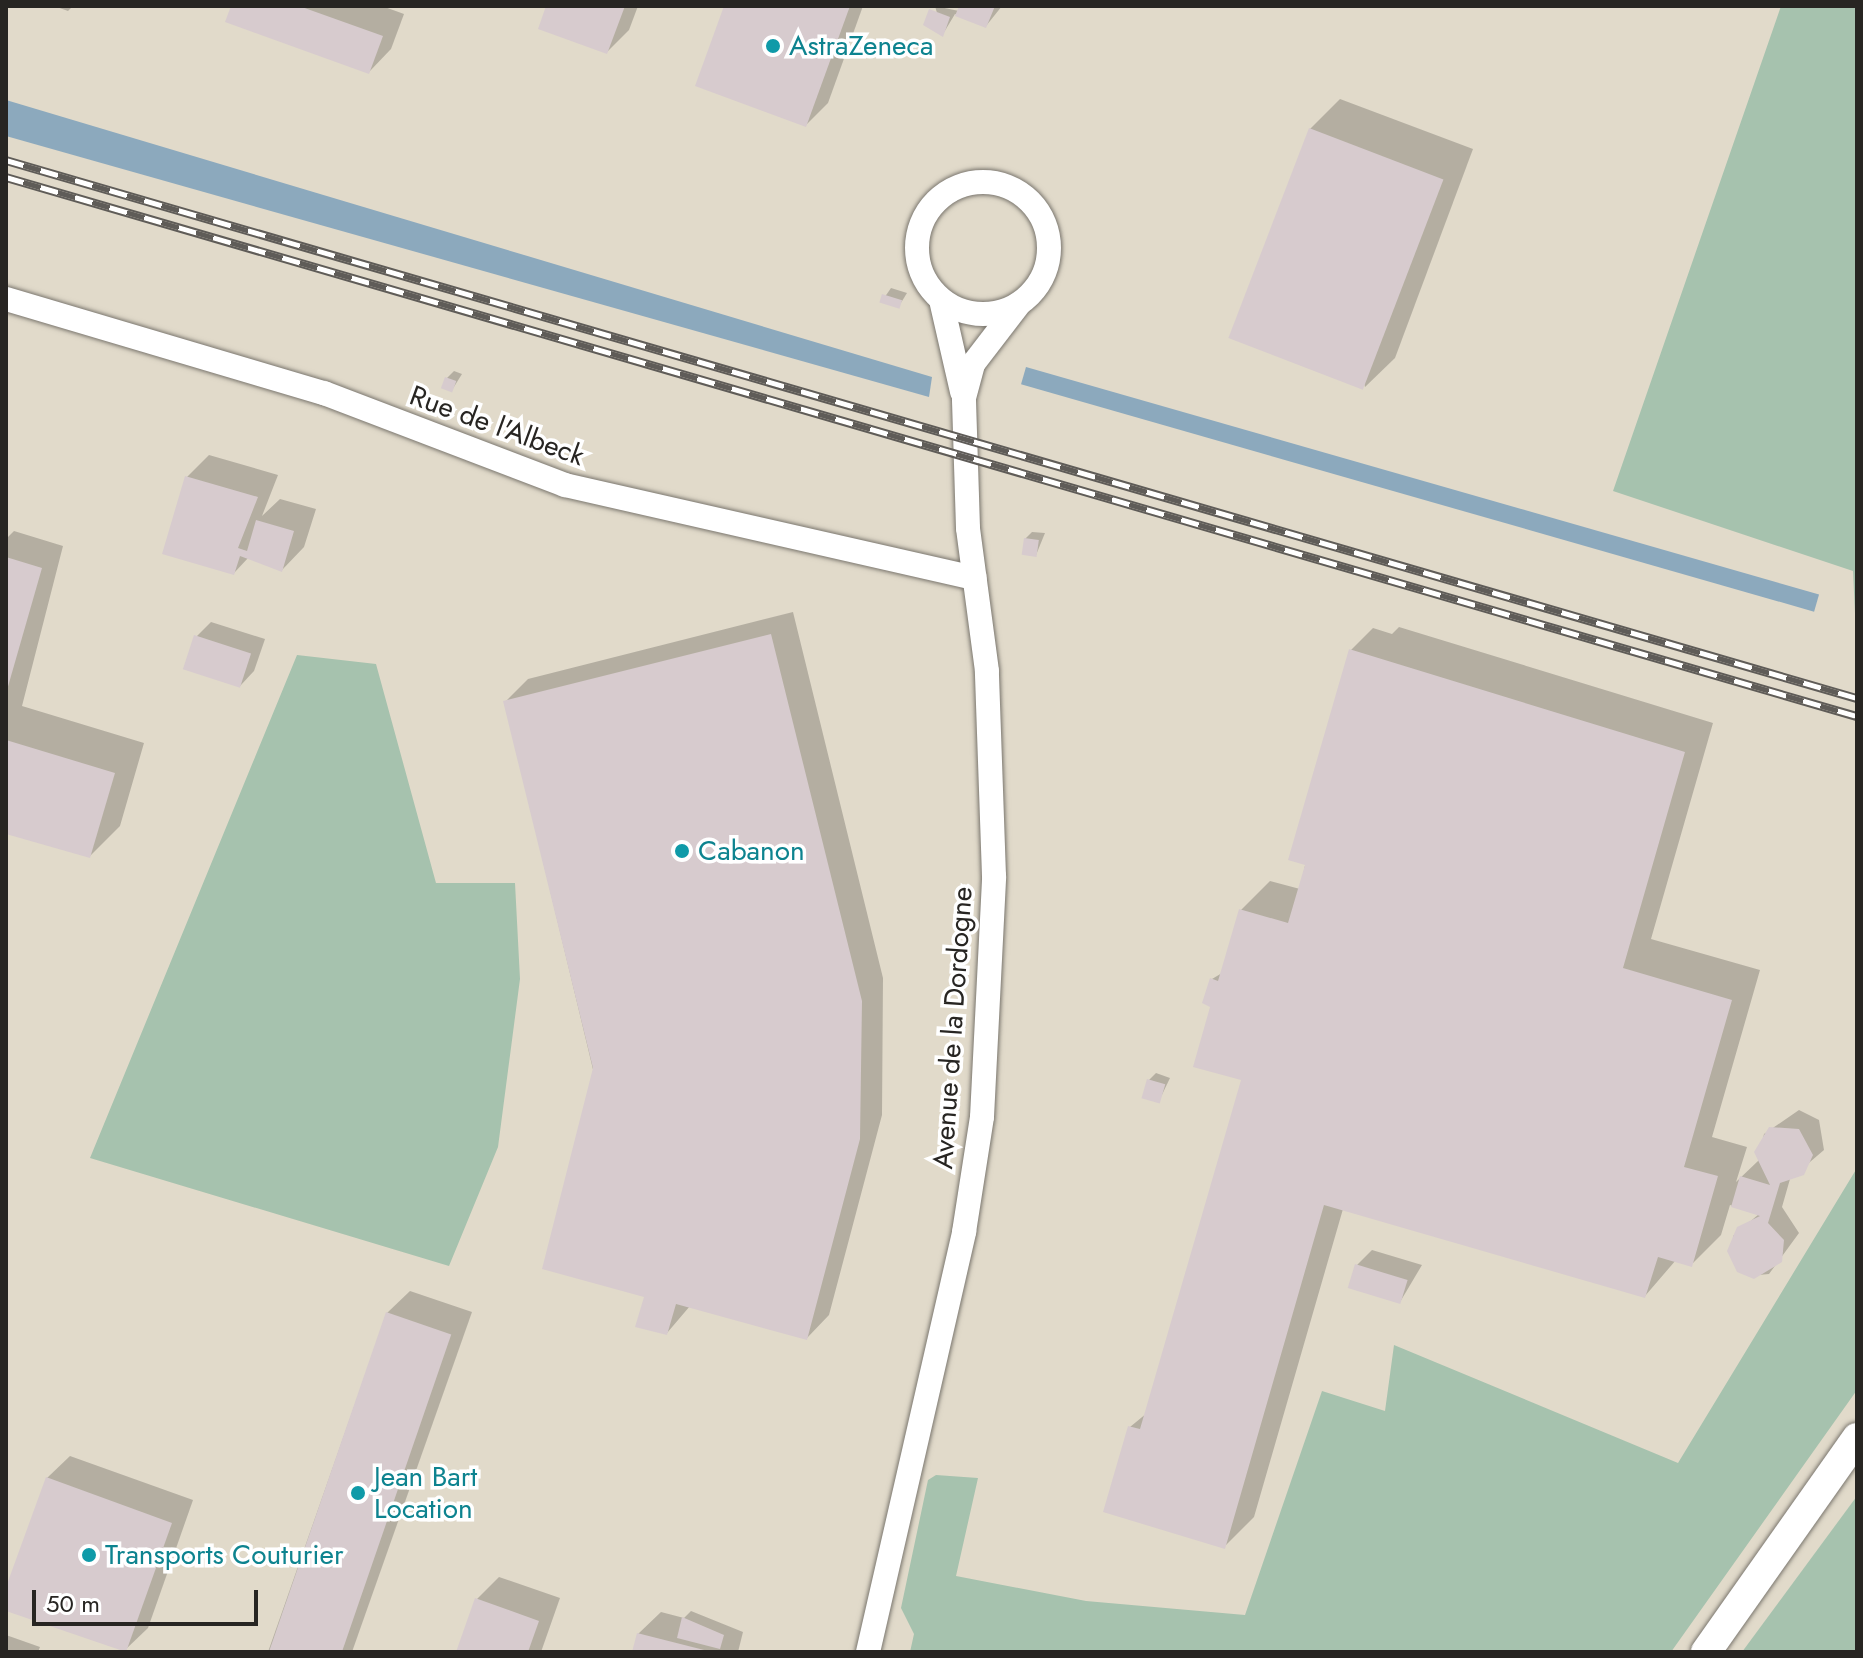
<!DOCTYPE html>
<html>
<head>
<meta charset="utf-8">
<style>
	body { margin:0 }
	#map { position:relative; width:1863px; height:1658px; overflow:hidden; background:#e8e4db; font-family:Jost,sans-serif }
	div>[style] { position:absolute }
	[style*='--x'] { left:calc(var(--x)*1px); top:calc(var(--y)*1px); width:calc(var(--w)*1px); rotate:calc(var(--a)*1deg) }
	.built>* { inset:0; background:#e1daca; transform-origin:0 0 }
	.green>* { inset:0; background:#a6c2ae }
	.water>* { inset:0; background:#8ca9bd; transform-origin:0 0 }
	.shadow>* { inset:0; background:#0003 }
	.building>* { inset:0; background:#d7cbce; transform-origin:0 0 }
	.roads { filter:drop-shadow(0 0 2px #7a766e) drop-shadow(0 0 2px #7a766e) }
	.minor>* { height:24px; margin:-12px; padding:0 12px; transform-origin:12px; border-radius:12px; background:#fff }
	.minor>.ring { margin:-12px; padding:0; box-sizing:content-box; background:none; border:24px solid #fff; border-radius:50% }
	.tertiary>* { height:30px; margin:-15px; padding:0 15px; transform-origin:15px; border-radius:15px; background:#fff }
	.rail>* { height:9px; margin-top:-4.5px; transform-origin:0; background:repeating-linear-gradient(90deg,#fff 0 18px,#5f5c58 0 36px); box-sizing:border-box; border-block:2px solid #5f5c58 }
	.dots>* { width:22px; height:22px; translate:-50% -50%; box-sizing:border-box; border:4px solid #fff; border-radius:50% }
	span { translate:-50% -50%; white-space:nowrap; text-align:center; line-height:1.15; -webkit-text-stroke:7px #fff; paint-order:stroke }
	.culture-label { font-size:28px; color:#0d838f }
	.left { translate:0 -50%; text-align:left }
	.street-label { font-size:28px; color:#272522 }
	.frame { position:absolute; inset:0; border:8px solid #272522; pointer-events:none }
	.scale { position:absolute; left:32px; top:1590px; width:226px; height:36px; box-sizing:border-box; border:4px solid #272522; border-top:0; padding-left:10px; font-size:24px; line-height:28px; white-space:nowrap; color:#272522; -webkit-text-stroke:6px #fff; paint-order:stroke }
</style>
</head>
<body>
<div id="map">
	<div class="built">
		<i style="left:6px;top:6px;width:1851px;height:1646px"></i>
	</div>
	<div class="green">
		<i style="clip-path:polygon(1781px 6px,1857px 6px,1857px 656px,1853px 571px,1613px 491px)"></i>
		<i style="clip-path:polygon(297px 655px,376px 664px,436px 883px,515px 883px,520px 979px,498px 1147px,449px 1266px,90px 1158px)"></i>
		<i style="clip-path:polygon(1857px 1168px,1857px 1390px,1671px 1652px,910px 1652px,914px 1634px,901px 1608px,928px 1480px,936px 1475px,978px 1478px,956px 1576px,1086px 1601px,1245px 1615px,1322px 1391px,1385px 1411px,1394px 1345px,1678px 1463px)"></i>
		<i style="clip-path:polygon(1857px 1496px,1857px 1652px,1742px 1652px)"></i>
	</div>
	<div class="water">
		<i style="clip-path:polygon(6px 100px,932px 377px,929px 397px,6px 136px)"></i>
		<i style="left:1026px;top:367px;width:825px;height:18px;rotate:16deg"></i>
	</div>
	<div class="shadow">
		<i style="clip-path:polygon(54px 6px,73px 6px,68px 11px)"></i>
		<i style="clip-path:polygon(233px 6px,382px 6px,404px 14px,391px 49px,369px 72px)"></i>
		<i style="clip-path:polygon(548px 6px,638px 6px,629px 30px,607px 52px)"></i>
		<i style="clip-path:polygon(726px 6px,863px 6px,828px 103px,806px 125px)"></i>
		<i style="clip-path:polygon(935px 6px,959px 11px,1002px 6px,986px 26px,955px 14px,943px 34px)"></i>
		<i style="clip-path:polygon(1340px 99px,1473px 149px,1395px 358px,1365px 387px,1310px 129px)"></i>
		<i style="clip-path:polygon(891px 288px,907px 293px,899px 306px,882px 301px)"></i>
		<i style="clip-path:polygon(454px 371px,462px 374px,452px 390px,447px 378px)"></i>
		<i style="clip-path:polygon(209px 455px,278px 475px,262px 516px,280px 499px,316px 509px,304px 547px,282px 570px,249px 557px,234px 573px,187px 477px)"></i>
		<i style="clip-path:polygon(14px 531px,63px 546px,22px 706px,144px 743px,120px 826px,90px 856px,6px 832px,6px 539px)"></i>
		<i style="clip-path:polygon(1032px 532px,1045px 533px,1036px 555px,1025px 539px)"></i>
		<i style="clip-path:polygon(793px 612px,883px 978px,882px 1115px,829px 1315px,807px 1338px,690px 1306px,667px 1333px,647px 1295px,505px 702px,528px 679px)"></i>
		<i style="clip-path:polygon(211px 622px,265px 639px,254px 671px,240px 686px,196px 637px)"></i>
		<i style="clip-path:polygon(1399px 627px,1713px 723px,1651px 939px,1760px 970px,1712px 1137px,1747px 1147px,1736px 1182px,1758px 1161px,1764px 1134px,1799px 1110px,1819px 1120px,1824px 1150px,1790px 1179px,1782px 1207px,1799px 1233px,1769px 1274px,1748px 1276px,1734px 1265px,1733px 1236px,1759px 1214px,1730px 1205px,1721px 1235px,1691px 1265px,1676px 1260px,1645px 1296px,1343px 1209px,1254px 1517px,1224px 1547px,1130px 1427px,1147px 1413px,1244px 1079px,1213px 1006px,1212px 979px,1222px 973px,1241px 910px,1270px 881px,1300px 889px,1351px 650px,1373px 628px,1392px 634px)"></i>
		<i style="clip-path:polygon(1156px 1073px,1170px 1078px,1159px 1101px,1149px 1080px)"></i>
		<i style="clip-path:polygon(1372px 1250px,1422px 1265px,1400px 1302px,1357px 1265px)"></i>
		<i style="clip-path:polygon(410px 1291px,472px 1312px,352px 1652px,268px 1652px,387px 1313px)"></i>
		<i style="clip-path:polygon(70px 1456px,193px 1500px,148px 1628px,125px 1650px,6px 1609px,47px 1478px)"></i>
		<i style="clip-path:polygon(499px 1577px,560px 1598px,541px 1652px,458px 1652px,477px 1599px)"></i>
		<i style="clip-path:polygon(691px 1611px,743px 1632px,738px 1652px,634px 1652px,638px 1634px,661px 1612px,684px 1618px)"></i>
		<i style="clip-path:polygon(6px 1635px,40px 1647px,38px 1652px,6px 1652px)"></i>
	</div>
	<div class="building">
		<i style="clip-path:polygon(231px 6px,299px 6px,383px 36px,369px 74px,225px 22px)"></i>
		<i style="clip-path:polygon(546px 6px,625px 6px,607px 54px,538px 29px)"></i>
		<i style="clip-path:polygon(724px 6px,850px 6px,806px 127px,695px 86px)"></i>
		<i style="clip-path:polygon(959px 6px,995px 6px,986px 28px,955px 16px)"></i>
		<i style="clip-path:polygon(929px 9px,950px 17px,943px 37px,923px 25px)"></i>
		<i style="left:1309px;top:128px;width:144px;height:225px;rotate:21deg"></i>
		<i style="left:882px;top:294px;width:21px;height:9px;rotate:17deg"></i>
		<i style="left:445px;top:377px;width:12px;height:12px;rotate:20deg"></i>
		<i style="clip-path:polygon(185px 476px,258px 497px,238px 548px,247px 551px,256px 520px,294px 531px,282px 572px,240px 556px,234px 575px,162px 554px)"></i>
		<i style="left:1024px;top:538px;width:15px;height:17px;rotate:8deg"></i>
		<i style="clip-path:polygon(6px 557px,42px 568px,7px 690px,6px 690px)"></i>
		<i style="clip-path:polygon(771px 634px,862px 1001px,860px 1139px,807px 1340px,676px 1304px,667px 1335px,635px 1327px,644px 1297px,542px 1269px,593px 1068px,503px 701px)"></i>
		<i style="left:194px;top:635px;width:60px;height:36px;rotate:18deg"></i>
		<i style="clip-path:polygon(1349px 649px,1685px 752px,1623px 968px,1732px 1000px,1684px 1167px,1718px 1176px,1692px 1267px,1658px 1257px,1645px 1298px,1324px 1205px,1225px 1549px,1103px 1512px,1128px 1426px,1140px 1429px,1241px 1080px,1193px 1067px,1210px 1007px,1202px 1003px,1210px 978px,1218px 981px,1239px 909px,1288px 923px,1305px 865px,1288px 860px)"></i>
		<i style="clip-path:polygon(6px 740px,115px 773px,90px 858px,6px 834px)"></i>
		<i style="left:1147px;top:1079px;width:19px;height:20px;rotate:16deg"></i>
		<i style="clip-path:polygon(1769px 1127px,1799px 1129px,1813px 1155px,1804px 1175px,1780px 1183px,1768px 1223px,1784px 1240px,1782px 1262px,1754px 1279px,1737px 1272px,1727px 1251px,1737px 1227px,1760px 1216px,1731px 1207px,1740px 1176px,1770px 1185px,1754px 1152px)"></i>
		<i style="left:1355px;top:1264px;width:55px;height:25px;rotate:17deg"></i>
		<i style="left:386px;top:1312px;width:69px;height:361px;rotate:19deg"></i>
		<i style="clip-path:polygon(46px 1477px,172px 1523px,126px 1652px,6px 1611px,6px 1587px)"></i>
		<i style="clip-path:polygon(475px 1598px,539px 1621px,528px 1652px,456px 1652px)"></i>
		<i style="clip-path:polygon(682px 1617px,724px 1635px,720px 1649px,677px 1638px)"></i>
		<i style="clip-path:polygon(637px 1633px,708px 1651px,707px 1652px,632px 1652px)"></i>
	</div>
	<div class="roads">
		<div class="minor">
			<i class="ring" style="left:917px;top:182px;width:108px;height:108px"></i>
			<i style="--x:6;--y:299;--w:332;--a:16.5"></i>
			<i style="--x:324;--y:393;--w:258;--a:20.9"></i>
			<i style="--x:565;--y:485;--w:420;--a:12.8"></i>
			<i style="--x:941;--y:300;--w:94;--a:77.1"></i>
			<i style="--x:868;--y:1652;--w:431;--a:-77.1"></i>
			<i style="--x:964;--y:1232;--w:116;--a:-81.1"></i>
			<i style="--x:982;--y:1117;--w:241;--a:-87.1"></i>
			<i style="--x:994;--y:876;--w:205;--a:-92"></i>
			<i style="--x:987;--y:671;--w:144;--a:-97.6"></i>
			<i style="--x:968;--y:528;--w:130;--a:-91.8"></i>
			<i style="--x:964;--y:398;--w:35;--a:-75"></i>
			<i style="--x:973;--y:364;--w:76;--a:-52.5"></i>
		</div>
		<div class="tertiary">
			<i style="--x:1706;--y:1652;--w:262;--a:-54.8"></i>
		</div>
	</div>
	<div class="rail">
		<i style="--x:6;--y:160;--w:1928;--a:16.21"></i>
		<i style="--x:6;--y:177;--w:1928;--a:16.24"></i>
	</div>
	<div class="dots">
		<i style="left:773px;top:46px;background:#0f9aa8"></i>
		<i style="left:682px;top:851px;background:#0f9aa8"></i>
		<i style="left:358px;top:1493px;background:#0f9aa8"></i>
		<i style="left:89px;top:1555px;background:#0f9aa8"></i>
	</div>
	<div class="culture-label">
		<span class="left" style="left:789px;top:46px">AstraZeneca</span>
		<span class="left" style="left:698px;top:851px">Cabanon</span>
		<span class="left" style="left:374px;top:1493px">Jean Bart<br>Location</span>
		<span class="left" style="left:105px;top:1555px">Transports Couturier</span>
	</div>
	<div class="street-label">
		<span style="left:497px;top:426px;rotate:20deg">Rue de l'Albeck</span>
		<span style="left:953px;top:1028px;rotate:-86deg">Avenue de la Dordogne</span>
	</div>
	<div class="frame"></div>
	<div class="scale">50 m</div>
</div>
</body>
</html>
